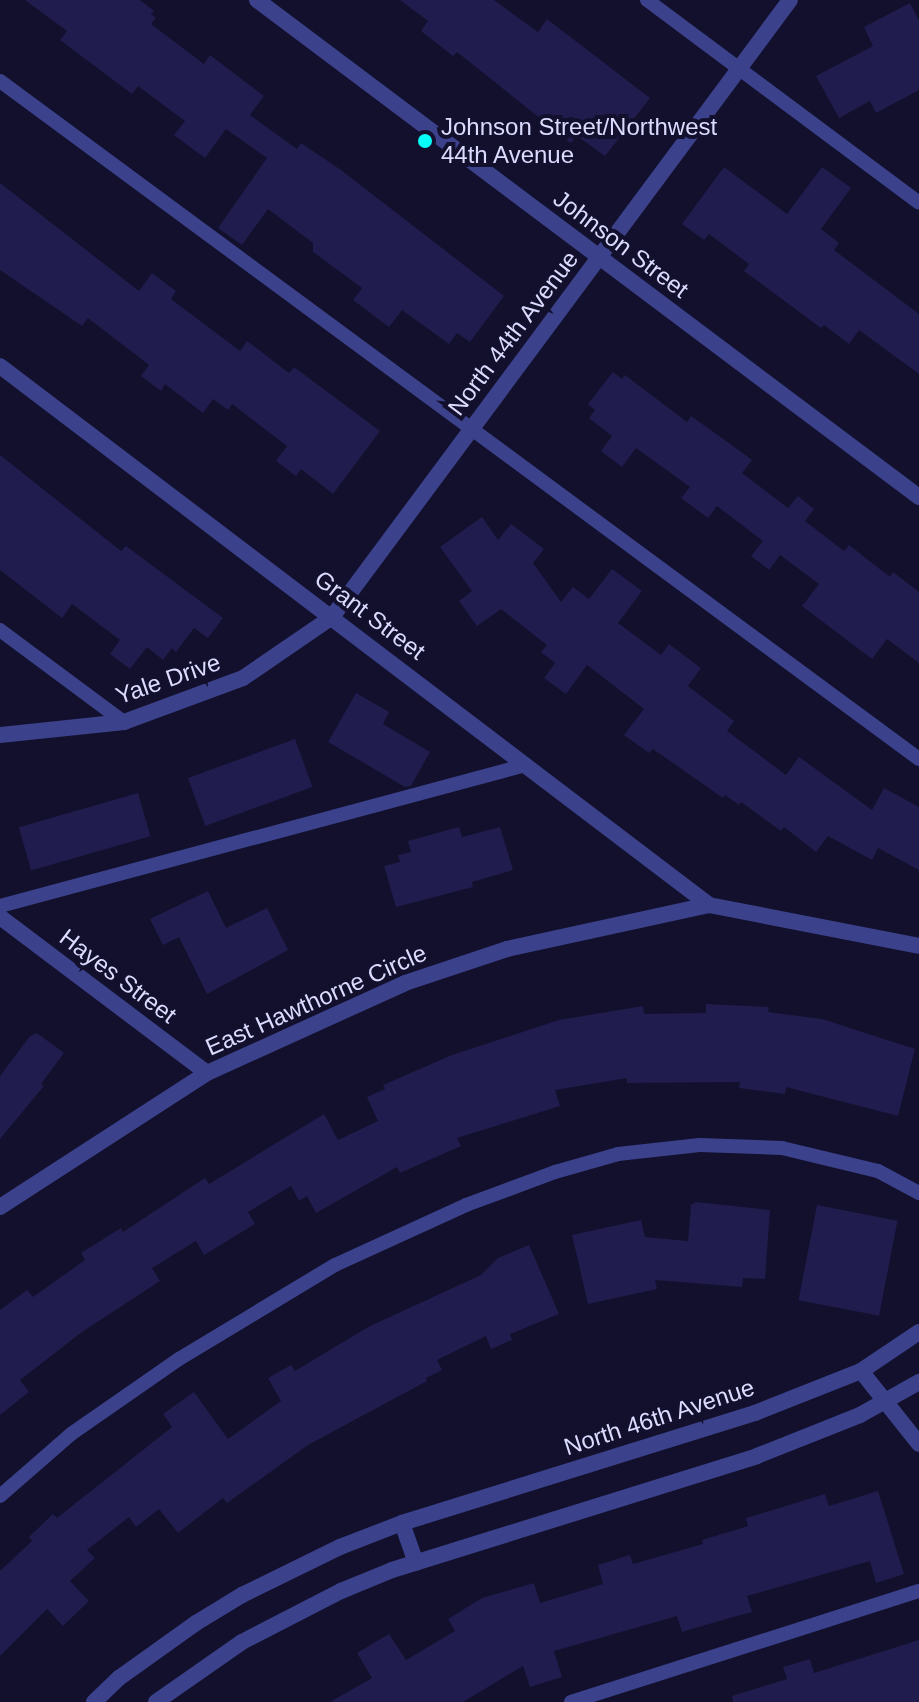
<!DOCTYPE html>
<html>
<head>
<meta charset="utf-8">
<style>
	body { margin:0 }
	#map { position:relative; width:919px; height:1702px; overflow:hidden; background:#12102c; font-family:Arial,sans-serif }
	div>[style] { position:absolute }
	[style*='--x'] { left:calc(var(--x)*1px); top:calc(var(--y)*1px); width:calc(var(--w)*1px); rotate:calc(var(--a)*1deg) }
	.building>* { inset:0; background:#201c4d; transform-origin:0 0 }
	.service>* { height:14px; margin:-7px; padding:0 7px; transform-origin:7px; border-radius:7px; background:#3b418b }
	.minor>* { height:16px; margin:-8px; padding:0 8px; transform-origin:8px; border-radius:8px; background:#3b418b }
	.tertiary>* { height:16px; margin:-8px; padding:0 8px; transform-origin:8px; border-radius:8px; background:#3b418b }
	.dots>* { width:22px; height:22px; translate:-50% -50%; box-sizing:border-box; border:4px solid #12102c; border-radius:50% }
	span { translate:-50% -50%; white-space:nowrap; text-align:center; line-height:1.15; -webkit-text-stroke:8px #12102c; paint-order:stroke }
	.poi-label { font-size:24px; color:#dbdbff }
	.left { translate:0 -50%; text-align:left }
	.street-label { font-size:24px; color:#dbdbff }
</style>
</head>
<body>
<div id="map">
	<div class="building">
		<i style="clip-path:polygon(25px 0,140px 0,154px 11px,151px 14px,156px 18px,151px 24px,204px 64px,210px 55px,264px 96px,250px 115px,297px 149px,301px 143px,341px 170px,504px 296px,470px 342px,457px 333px,449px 344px,402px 310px,389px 327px,353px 300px,362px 288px,313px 252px,313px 243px,268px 209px,242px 245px,218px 228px,267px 158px,226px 129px,205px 158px,174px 135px,185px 121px,138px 86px,132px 94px,60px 40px,67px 31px)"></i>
		<i style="clip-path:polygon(400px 0,494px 0,538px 32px,547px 19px,650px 98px,605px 156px,577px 136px,571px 143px,457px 52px,453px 56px,421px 31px,428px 21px)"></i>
		<i style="clip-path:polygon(910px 3px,919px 20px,919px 90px,876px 113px,870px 101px,839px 118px,816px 76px,873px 46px,864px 27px)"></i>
		<i style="clip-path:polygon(724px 167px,787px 214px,822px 167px,851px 188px,821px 229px,839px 243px,834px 250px,919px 314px,919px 374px,859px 330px,849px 344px,824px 325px,821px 328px,744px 271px,749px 264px,709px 234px,704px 240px,682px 224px)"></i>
		<i style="clip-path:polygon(0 183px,139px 291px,152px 273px,176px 291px,171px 299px,240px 351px,247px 341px,289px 373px,294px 367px,380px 431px,333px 494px,301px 469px,296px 476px,276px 461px,287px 446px,232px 404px,228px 410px,213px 399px,203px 413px,165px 384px,161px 391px,141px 376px,149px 365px,88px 318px,82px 326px,0 270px)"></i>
		<i style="clip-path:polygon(613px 372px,622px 379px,625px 375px,687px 422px,691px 416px,733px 446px,752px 460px,742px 473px,788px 508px,798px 496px,814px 509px,805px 521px,844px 551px,849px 545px,890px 577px,893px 572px,919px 592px,919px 663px,887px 639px,872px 659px,802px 606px,819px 584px,780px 555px,769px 570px,751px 556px,763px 541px,717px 506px,708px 518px,681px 498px,690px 487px,636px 448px,622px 467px,601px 451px,612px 436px,589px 418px,595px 410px,588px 404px)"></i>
		<i style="clip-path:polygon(0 455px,121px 551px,126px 546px,223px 618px,208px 638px,194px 628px,176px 652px,172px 648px,163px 660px,147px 647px,130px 669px,110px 654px,120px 640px,72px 604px,62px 618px,0 570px)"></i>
		<i style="clip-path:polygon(482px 517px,498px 540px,511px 524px,544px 549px,533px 563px,561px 602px,573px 587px,589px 599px,612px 569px,642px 591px,618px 623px,661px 655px,669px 644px,701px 668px,688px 686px,734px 721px,727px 731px,786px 775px,799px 757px,872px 810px,884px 788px,919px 807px,919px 870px,878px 848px,872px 860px,828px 836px,816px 852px,784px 827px,781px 831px,741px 802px,739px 805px,725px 795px,723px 798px,653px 749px,649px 753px,624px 735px,644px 709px,587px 665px,566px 694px,544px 678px,555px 663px,541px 652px,547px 645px,501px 609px,477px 626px,459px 601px,472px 591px,440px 547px)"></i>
		<i style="clip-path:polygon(356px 693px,389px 712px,383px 724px,430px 752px,411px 786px,405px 787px,328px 742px)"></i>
		<i style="left:295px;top:739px;width:51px;height:114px;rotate:70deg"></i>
		<i style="left:138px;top:793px;width:45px;height:124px;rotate:74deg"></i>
		<i style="clip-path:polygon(459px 827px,462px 837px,500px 827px,513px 870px,472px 882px,473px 887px,396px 907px,384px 866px,400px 862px,398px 855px,411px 852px,408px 841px)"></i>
		<i style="clip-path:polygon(208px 891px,226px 928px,267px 908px,288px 950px,207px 994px,179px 937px,163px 945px,150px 919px)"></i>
		<i style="clip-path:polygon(706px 1004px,769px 1007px,768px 1012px,822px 1019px,915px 1049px,898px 1116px,786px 1087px,785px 1094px,739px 1088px,740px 1082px,627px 1083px,627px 1078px,555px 1090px,560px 1106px,457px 1138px,461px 1146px,400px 1173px,397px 1167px,316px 1213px,307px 1196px,299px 1201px,291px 1186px,248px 1212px,255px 1224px,204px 1255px,196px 1241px,152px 1268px,160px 1281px,82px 1332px,20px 1380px,29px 1392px,0 1415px,0 1310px,27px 1290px,33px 1297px,85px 1260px,81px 1253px,121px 1228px,123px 1232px,205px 1178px,209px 1184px,324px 1114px,338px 1140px,378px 1121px,367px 1097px,385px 1089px,383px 1085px,452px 1055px,559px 1020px,643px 1006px,644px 1014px,706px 1013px)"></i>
		<i style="clip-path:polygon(37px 1033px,64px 1053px,41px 1084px,44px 1086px,0 1139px,0 1076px,30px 1036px)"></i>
		<i style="clip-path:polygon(696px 1202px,770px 1210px,765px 1279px,743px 1278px,742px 1287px,655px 1280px,657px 1289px,588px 1304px,572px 1235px,641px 1220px,645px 1237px,688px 1241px,691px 1205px)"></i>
		<i style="left:817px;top:1205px;width:82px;height:97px;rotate:11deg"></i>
		<i style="clip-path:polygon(529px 1245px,559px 1314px,510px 1334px,512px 1340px,491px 1349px,486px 1336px,437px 1360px,442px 1370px,426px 1378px,427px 1381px,308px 1445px,227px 1503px,223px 1498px,178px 1533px,159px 1509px,136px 1527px,129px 1517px,87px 1550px,95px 1558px,70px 1581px,89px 1601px,63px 1626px,47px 1609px,0 1656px,0 1571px,32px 1541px,29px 1537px,53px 1514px,57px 1518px,172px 1427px,163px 1414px,194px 1392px,228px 1439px,281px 1401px,268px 1378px,291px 1365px,295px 1371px,368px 1327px,481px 1275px,498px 1258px)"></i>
		<i style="clip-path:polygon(878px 1491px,904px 1574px,876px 1583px,870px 1561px,747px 1596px,752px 1612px,726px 1619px,682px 1632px,677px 1616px,554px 1651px,562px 1677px,530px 1687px,523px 1666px,463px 1702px,330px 1702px,372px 1678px,357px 1653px,389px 1634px,406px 1660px,455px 1631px,448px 1619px,482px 1598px,534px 1583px,540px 1603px,603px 1584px,598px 1565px,630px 1555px,633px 1564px,703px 1544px,702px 1540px,748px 1526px,746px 1518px,825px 1494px,829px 1506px)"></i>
		<i style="clip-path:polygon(919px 1640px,919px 1702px,733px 1702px,732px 1696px,787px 1679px,783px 1667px,810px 1659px,814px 1673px)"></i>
	</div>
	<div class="service">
		<i style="--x:647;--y:0;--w:339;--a:36.7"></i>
		<i style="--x:0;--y:81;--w:1142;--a:36.42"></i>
		<i style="--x:0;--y:630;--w:154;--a:36.6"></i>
		<i style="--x:0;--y:906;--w:545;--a:-15.01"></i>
		<i style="--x:0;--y:1496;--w:94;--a:-41.1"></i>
		<i style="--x:71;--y:1434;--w:131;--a:-34.8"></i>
		<i style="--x:179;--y:1359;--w:182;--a:-31.1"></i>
		<i style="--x:335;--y:1265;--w:144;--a:-24.6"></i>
		<i style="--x:466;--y:1205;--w:95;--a:-20.3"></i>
		<i style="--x:555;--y:1172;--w:66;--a:-15.9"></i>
		<i style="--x:618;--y:1154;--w:82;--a:-6.3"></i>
		<i style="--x:700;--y:1145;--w:82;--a:2.1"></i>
		<i style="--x:782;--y:1148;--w:99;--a:13.5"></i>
		<i style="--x:878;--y:1171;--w:47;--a:28.2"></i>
		<i style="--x:571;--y:1702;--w:365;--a:-17.7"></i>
	</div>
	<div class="minor">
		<i style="--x:0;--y:366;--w:891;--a:37.24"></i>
		<i style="--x:0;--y:735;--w:125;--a:-6"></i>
		<i style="--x:124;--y:722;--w:127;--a:-20.3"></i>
		<i style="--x:243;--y:678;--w:108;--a:-34.4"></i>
		<i style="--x:332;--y:617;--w:768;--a:-53.41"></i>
		<i style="--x:0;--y:917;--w:259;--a:37"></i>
		<i style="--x:0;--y:1207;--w:247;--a:-32.9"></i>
		<i style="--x:207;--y:1073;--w:217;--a:-24.4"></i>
		<i style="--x:405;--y:983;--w:108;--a:-18.4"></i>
		<i style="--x:507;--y:949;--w:207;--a:-12.3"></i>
		<i style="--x:709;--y:905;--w:214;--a:11"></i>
		<i style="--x:861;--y:1371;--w:93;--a:51.5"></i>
		<i style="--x:402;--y:1523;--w:42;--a:70.7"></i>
	</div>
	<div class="tertiary">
		<i style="--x:257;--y:0;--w:828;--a:36.9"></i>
		<i style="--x:94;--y:1702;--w:35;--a:-44"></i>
		<i style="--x:119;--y:1678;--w:95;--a:-35.5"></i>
		<i style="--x:196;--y:1623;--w:54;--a:-31.3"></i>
		<i style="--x:242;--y:1595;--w:109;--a:-26.1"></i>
		<i style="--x:340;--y:1547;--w:66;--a:-21.2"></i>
		<i style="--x:402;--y:1523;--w:370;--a:-17.3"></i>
		<i style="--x:755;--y:1413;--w:114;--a:-21.6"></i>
		<i style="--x:861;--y:1371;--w:70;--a:-33.9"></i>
		<i style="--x:156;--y:1702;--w:105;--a:-34.9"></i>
		<i style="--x:242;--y:1642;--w:111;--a:-27.3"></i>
		<i style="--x:341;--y:1591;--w:55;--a:-22.4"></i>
		<i style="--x:392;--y:1570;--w:382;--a:-17.3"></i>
		<i style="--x:757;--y:1456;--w:111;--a:-21.7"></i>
		<i style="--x:860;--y:1415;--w:68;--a:-29.2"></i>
	</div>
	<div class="dots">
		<i style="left:425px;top:141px;background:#07fffa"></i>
	</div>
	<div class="poi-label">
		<span class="left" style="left:441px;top:141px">Johnson Street/Northwest<br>44th Avenue</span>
	</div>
	<div class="street-label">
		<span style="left:621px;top:244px;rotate:37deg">Johnson Street</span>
		<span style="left:513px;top:333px;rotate:-53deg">North 44th Avenue</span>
		<span style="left:370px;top:615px;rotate:37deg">Grant Street</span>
		<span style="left:168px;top:679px;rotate:-19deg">Yale Drive</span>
		<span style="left:118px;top:976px;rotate:37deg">Hayes Street</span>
		<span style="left:316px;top:1000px;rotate:-24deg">East Hawthorne Circle</span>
		<span style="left:659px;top:1417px;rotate:-18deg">North 46th Avenue</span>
	</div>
</div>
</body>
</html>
